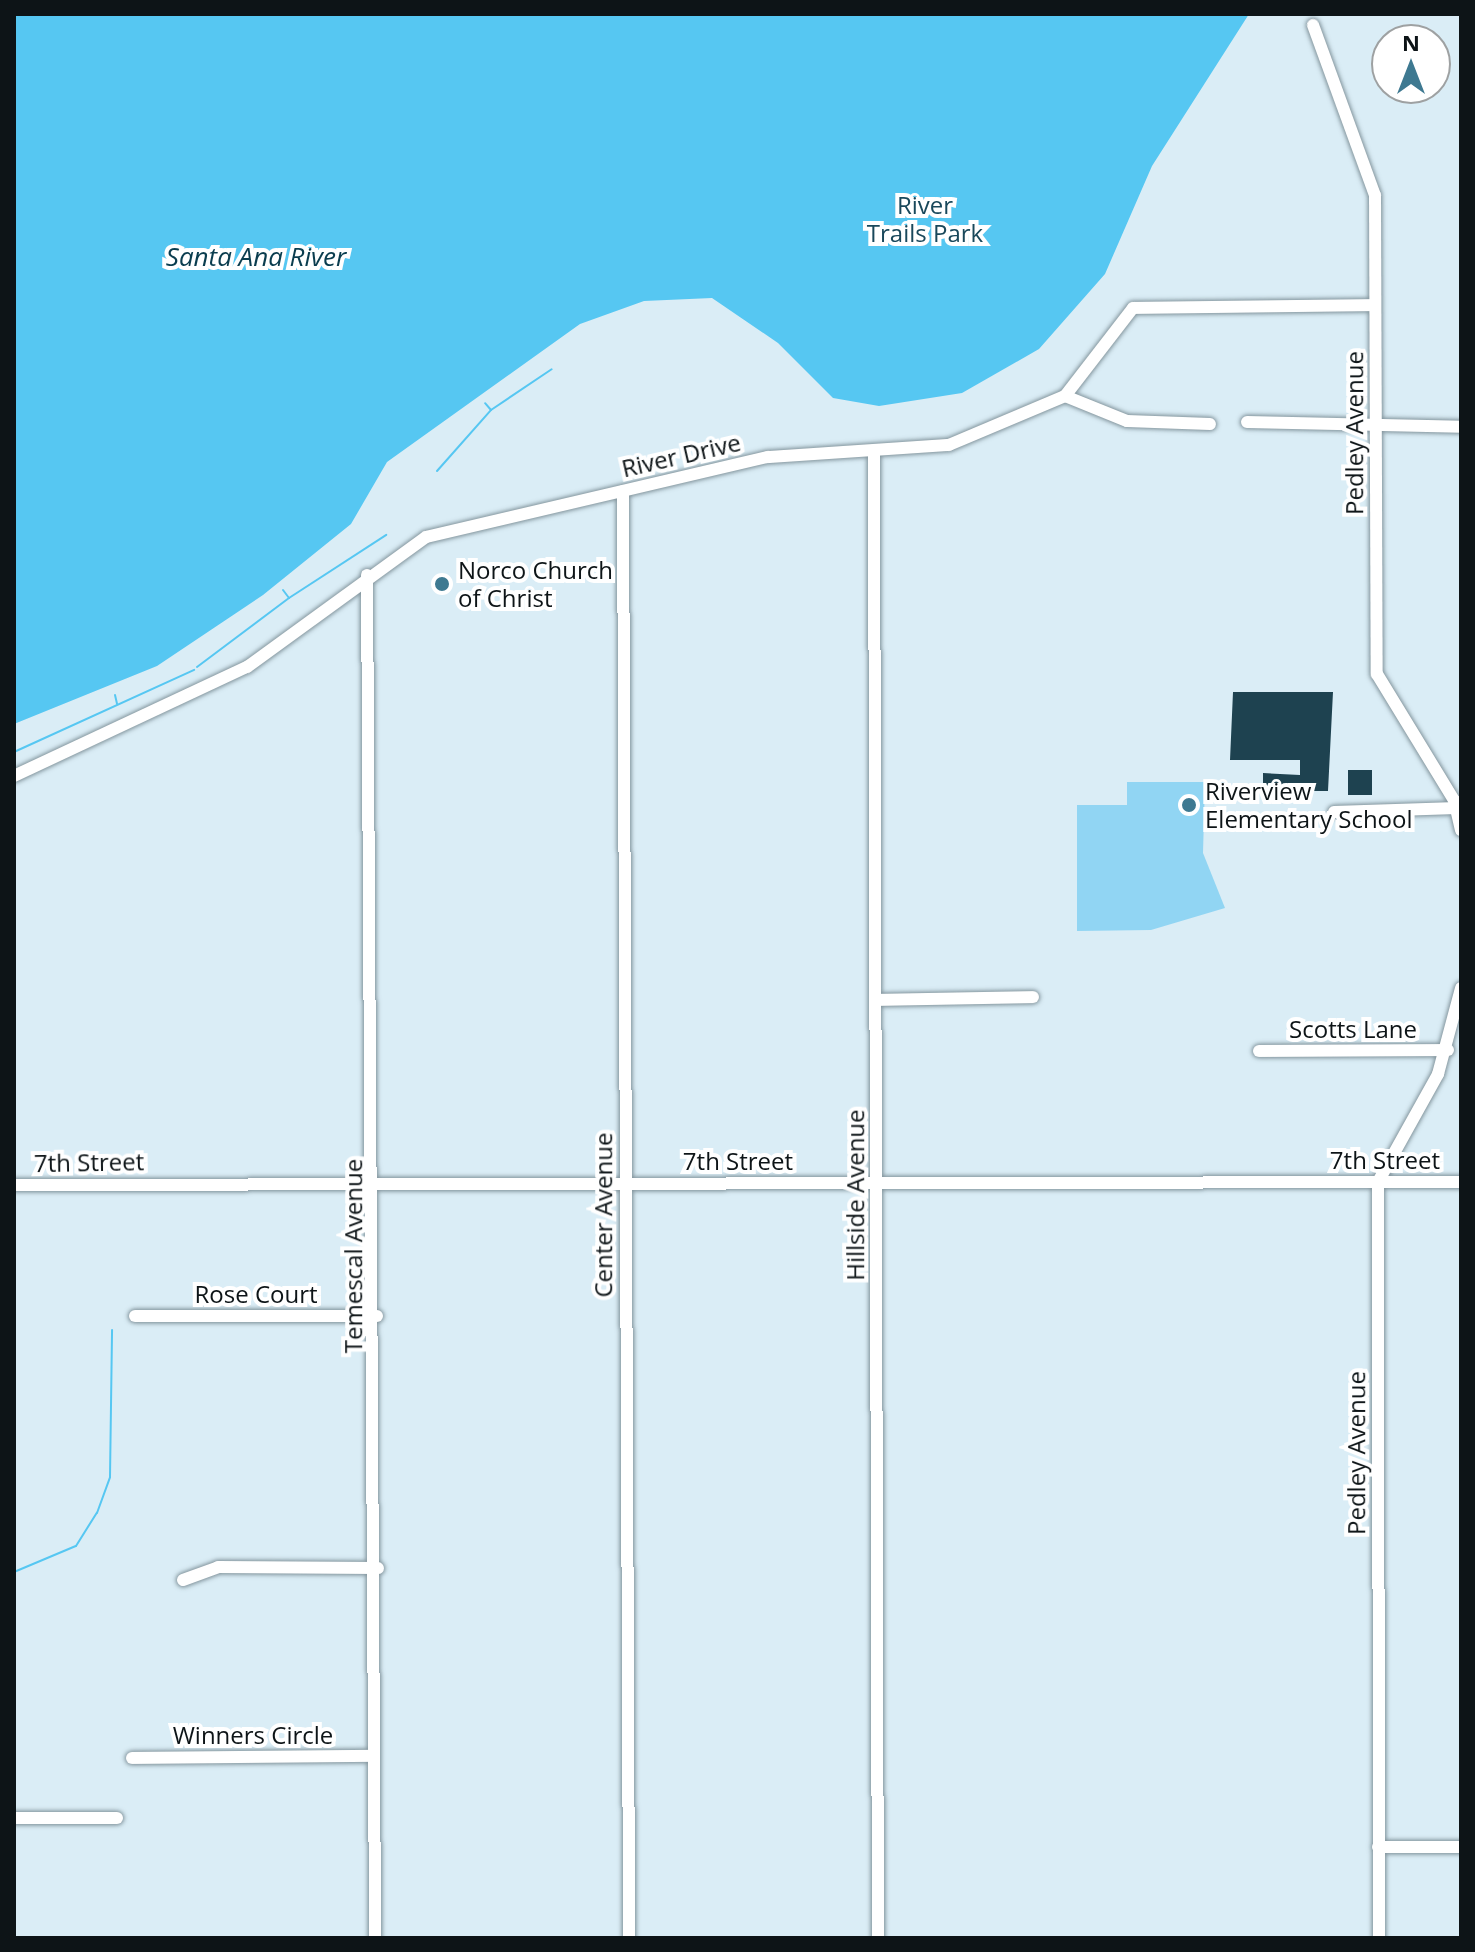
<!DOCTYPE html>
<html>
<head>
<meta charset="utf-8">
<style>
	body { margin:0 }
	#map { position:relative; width:1475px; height:1952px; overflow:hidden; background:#daedf6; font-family:"Open Sans",sans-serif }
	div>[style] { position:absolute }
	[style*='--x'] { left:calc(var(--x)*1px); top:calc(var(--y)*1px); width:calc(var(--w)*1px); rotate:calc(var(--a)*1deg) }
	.green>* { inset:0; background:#91d5f3 }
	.water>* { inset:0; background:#56c7f2 }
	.stream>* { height:2px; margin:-1px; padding:0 1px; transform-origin:1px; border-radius:1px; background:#56c7f2 }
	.building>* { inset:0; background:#1e4250; transform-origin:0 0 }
	.roads { filter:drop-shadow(0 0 2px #84969e) drop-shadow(0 0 2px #84969e) }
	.minor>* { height:12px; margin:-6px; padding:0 6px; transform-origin:6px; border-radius:6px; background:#fff }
	.dots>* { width:22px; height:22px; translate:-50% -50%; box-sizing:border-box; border:4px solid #fff; border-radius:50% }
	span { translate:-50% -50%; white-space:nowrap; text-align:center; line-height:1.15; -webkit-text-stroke:8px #fff; paint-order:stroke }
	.park-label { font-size:24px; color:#19485b }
	.street-label { font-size:24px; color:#0d1417 }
	.poi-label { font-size:24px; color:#0d1417 }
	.left { translate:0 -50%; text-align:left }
	.water-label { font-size:26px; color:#0a3d4f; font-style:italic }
	.frame { position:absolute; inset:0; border:16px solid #0d1417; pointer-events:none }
	.north { position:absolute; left:1371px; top:24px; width:80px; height:80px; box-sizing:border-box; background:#fff; border:2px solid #9ea1a2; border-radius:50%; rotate:0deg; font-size:22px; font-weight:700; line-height:32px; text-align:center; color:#0d1417 }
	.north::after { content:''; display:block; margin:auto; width:28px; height:36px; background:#3e7991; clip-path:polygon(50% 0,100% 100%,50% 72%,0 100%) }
</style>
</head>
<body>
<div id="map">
	<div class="green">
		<i style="clip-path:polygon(1127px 782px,1205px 782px,1203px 853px,1225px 908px,1151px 930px,1077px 931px,1077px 805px,1127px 805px)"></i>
	</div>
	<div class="water">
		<i style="clip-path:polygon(14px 14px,1249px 14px,1152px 166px,1105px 274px,1039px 349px,962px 393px,879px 406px,833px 398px,778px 343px,712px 298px,644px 301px,580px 324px,387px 462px,351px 524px,263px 595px,157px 666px,14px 724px)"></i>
	</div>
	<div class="stream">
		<i style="--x:491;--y:410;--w:73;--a:-33.9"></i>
		<i style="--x:437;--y:471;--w:81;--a:-48.5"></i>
		<i style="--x:491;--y:410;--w:9;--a:-131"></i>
		<i style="--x:283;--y:590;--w:10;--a:53"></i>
		<i style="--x:289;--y:598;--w:116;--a:-33"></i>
		<i style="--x:197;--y:667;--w:115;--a:-36.9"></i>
		<i style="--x:115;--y:695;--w:9;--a:77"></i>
		<i style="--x:14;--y:752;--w:198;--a:-24.5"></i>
		<i style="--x:14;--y:1572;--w:67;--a:-22.8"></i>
		<i style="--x:76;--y:1546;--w:39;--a:-58"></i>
		<i style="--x:97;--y:1513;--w:38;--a:-70"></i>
		<i style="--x:110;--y:1477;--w:147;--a:-89.2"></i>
	</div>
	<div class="building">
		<i style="clip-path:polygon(1233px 692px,1333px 692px,1328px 791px,1263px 791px,1263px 773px,1300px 775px,1300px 760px,1230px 760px)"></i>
		<i style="left:1348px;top:770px;width:24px;height:25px"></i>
	</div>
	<div class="roads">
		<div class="minor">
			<i style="--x:1313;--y:25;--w:181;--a:70"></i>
			<i style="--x:1375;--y:195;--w:479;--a:89.8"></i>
			<i style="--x:1377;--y:674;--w:148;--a:58.6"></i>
			<i style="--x:1454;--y:800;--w:31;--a:77"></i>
			<i style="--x:1065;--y:396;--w:67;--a:22"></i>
			<i style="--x:1127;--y:421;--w:83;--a:2.1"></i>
			<i style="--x:1247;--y:422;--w:214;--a:1.3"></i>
			<i style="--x:874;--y:453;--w:1485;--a:89.85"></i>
			<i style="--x:623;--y:491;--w:1447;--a:89.76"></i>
			<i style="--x:367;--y:575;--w:1363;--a:89.66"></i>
			<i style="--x:14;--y:776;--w:257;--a:-25.1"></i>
			<i style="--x:247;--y:667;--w:221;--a:-36"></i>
			<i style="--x:426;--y:537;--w:351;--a:-13.2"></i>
			<i style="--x:768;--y:457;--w:181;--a:-3.8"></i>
			<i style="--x:949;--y:445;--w:126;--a:-22.9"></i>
			<i style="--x:1065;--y:396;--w:111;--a:-52.3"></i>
			<i style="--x:1133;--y:308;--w:242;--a:-0.7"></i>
			<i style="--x:1334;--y:812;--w:123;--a:-1.9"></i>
			<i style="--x:878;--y:1000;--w:155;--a:-1.1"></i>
			<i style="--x:1259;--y:1051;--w:189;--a:-0.3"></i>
			<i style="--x:14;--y:1185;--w:1447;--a:-0.12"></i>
			<i style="--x:135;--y:1316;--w:242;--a:0"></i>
			<i style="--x:183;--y:1580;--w:37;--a:-20"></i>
			<i style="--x:218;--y:1567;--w:160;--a:0.4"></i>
			<i style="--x:132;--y:1758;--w:242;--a:-0.5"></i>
			<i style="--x:14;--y:1818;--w:103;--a:0"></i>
			<i style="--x:1378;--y:1847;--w:83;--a:0"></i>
			<i style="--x:1379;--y:1938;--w:756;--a:-90.08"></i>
			<i style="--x:1378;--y:1182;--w:124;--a:-60.9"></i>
			<i style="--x:1438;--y:1074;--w:89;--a:-75"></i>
		</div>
	</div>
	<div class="dots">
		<i style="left:442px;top:584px;background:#3e7991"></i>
		<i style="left:1189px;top:805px;background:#3e7991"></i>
	</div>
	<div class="park-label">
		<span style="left:925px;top:219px">River<br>Trails Park</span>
	</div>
	<div class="street-label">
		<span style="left:1354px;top:433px;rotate:-90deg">Pedley Avenue</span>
		<span style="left:681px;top:455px;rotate:-13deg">River Drive</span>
		<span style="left:1353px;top:1029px">Scotts Lane</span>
		<span style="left:1385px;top:1160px">7th Street</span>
		<span style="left:738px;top:1161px">7th Street</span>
		<span style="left:89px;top:1162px;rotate:-1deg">7th Street</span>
		<span style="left:855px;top:1195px;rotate:-90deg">Hillside Avenue</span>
		<span style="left:603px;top:1215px;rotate:-90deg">Center Avenue</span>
		<span style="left:353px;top:1256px;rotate:-90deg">Temescal Avenue</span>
		<span style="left:256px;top:1294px">Rose Court</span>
		<span style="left:1356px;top:1453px;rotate:-90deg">Pedley Avenue</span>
		<span style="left:253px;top:1735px">Winners Circle</span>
	</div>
	<div class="poi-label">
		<span class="left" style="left:458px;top:584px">Norco Church<br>of Christ</span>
		<span class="left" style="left:1205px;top:805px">Riverview<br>Elementary School</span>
	</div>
	<div class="water-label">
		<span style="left:256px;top:257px">Santa Ana River</span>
	</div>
	<div class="frame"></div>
	<div class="north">N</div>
</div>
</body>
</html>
